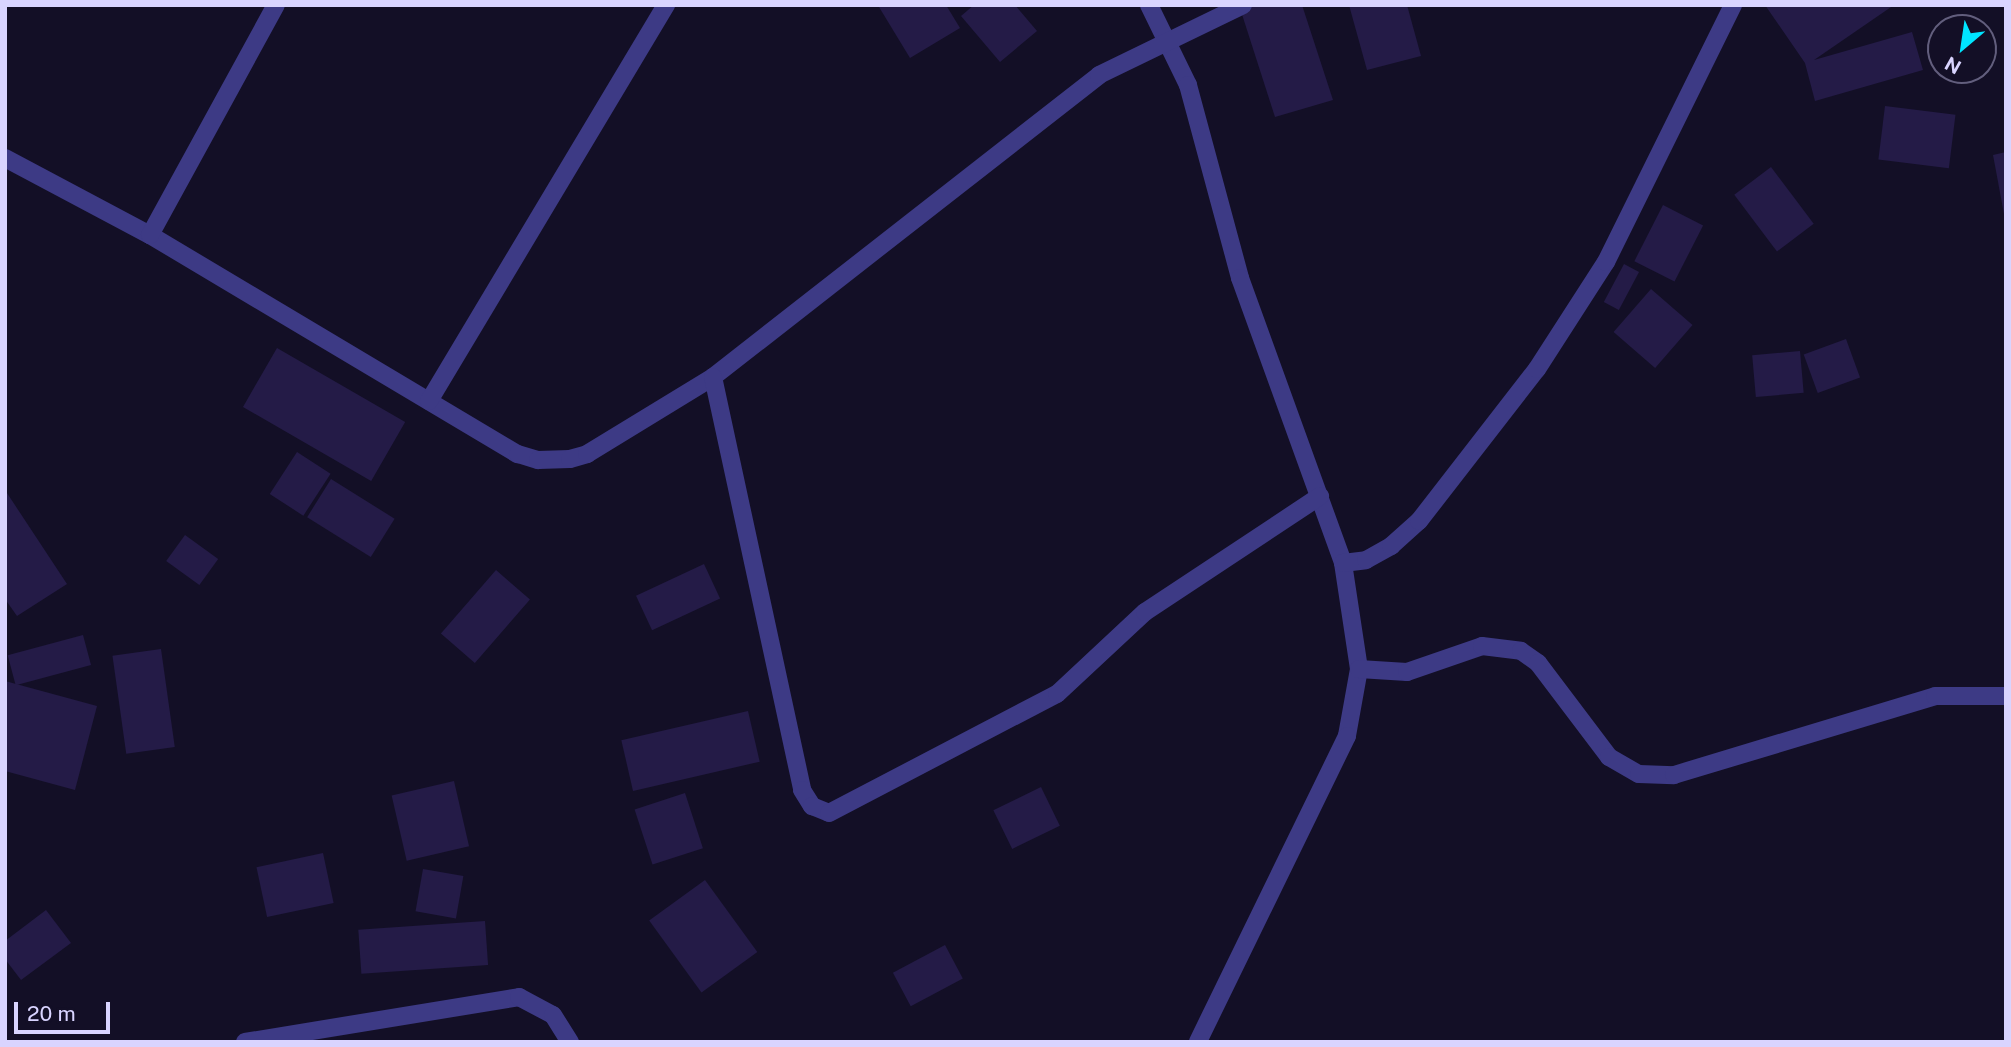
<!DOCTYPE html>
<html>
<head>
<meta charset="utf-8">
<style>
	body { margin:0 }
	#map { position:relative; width:2011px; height:1047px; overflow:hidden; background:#130f26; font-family:"Public Sans",sans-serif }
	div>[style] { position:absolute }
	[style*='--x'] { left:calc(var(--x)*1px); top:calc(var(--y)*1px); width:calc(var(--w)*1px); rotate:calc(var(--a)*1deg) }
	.building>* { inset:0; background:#241b47; transform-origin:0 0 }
	.minor>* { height:18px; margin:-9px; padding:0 9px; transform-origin:9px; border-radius:9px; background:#3d3a85 }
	span { translate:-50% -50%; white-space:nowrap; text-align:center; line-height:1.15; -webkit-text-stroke:6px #130f26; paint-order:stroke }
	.frame { position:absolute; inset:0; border:7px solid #d9d4ff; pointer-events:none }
	.north { position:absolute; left:1927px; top:14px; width:70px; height:70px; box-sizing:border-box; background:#130f26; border:2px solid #625e7d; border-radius:50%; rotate:209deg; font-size:19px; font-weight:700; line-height:28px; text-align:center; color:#d9d4ff }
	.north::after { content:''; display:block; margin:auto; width:24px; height:32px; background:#00e5ff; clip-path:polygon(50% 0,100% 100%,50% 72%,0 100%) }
	.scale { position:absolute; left:14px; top:1002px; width:96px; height:32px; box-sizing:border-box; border:4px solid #d9d4ff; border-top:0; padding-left:9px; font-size:21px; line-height:24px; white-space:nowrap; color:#d9d4ff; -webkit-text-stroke:5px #130f26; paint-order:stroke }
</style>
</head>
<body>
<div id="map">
	<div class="building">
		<i style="clip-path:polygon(946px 5px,960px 28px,910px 58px,879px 7px)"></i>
		<i style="clip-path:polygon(974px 5px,1015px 5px,1037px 31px,1000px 62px,961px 16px)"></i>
		<i style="clip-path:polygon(1239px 5px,1302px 5px,1333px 100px,1275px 117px)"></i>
		<i style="clip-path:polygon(1349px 5px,1407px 5px,1421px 56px,1367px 70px)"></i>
		<i style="clip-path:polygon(1765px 5px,1894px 5px,1814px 60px,1912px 32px,1923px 70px,1815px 101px,1805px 63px)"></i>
		<i style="left:1885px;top:106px;width:71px;height:54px;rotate:7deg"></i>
		<i style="clip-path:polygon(2006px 152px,2006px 214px,2004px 214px,1993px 155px)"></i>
		<i style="left:1771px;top:167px;width:71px;height:46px;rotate:53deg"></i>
		<i style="left:1663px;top:205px;width:45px;height:63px;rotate:27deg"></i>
		<i style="left:1624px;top:264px;width:17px;height:43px;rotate:28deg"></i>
		<i style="left:1651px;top:289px;width:55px;height:57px;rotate:41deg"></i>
		<i style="left:1846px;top:339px;width:41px;height:45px;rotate:70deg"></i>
		<i style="left:277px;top:348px;width:148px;height:68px;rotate:30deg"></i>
		<i style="left:1800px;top:351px;width:42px;height:48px;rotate:85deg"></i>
		<i style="left:297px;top:452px;width:40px;height:50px;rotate:33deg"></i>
		<i style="left:331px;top:479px;width:75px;height:45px;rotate:32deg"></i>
		<i style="clip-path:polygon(5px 490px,67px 584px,17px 616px,5px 599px)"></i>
		<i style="left:185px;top:535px;width:41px;height:32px;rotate:36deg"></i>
		<i style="left:704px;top:564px;width:38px;height:75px;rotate:65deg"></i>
		<i style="left:496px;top:570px;width:45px;height:84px;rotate:41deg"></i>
		<i style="left:83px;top:635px;width:31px;height:78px;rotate:75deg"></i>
		<i style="left:161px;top:649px;width:99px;height:49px;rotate:82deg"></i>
		<i style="clip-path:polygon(5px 681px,97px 706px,75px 790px,5px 771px)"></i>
		<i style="left:748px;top:711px;width:52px;height:130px;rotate:77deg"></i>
		<i style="left:454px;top:781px;width:67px;height:64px;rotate:77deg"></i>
		<i style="left:1041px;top:787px;width:43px;height:53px;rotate:64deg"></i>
		<i style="left:685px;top:793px;width:58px;height:53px;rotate:72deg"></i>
		<i style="left:323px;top:853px;width:51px;height:68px;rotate:78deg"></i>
		<i style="left:423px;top:869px;width:41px;height:43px;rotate:10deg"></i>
		<i style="left:705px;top:880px;width:89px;height:69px;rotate:54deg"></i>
		<i style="clip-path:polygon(46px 910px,71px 943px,21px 980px,5px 959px,5px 941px)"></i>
		<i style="left:485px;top:921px;width:44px;height:127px;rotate:86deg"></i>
		<i style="left:945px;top:945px;width:38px;height:59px;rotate:62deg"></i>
	</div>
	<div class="minor">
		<i style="--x:1149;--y:5;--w:89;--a:64"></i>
		<i style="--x:1188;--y:85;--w:200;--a:74.9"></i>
		<i style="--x:1240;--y:278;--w:303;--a:70.1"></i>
		<i style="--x:1343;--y:563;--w:107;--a:81.4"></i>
		<i style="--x:1359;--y:669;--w:68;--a:100.2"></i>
		<i style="--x:1347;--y:736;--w:340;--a:116"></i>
		<i style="--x:5;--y:158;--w:164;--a:28"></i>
		<i style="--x:150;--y:235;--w:428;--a:30.8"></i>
		<i style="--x:518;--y:454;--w:21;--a:17"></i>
		<i style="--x:538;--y:460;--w:32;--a:-2"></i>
		<i style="--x:570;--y:459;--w:18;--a:-16"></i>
		<i style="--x:587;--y:454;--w:148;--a:-31.4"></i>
		<i style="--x:713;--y:377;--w:490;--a:-38"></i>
		<i style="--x:1099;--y:75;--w:160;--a:-25.9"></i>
		<i style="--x:150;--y:235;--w:262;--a:-61.3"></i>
		<i style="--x:713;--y:377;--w:422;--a:77.8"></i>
		<i style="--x:802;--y:790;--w:19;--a:58"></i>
		<i style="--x:812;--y:806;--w:18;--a:22"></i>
		<i style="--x:829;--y:813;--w:257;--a:-27.6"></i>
		<i style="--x:1057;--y:694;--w:120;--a:-43"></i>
		<i style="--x:1145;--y:612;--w:210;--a:-33.5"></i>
		<i style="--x:429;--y:401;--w:462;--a:-59.1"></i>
		<i style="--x:1343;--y:563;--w:23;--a:-7"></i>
		<i style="--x:1366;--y:560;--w:29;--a:-29"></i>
		<i style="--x:1391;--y:546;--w:38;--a:-42"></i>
		<i style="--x:1419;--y:521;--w:192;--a:-52.2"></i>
		<i style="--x:1537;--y:369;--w:127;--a:-57.2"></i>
		<i style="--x:1606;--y:262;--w:287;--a:-63.7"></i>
		<i style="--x:1359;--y:669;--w:48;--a:3.6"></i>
		<i style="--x:1407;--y:672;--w:79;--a:-19.1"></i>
		<i style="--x:1482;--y:646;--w:39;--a:7"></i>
		<i style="--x:1521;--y:651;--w:21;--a:35"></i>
		<i style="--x:1538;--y:663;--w:118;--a:52.9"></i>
		<i style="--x:1609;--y:757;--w:34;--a:30"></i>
		<i style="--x:1639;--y:774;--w:35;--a:2"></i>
		<i style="--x:1674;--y:775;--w:273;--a:-16.8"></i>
		<i style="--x:1935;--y:696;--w:71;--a:0"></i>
		<i style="--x:245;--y:1042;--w:278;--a:-9.3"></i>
		<i style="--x:519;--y:997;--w:38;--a:28"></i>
		<i style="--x:553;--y:1015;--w:32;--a:58"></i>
	</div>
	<div class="frame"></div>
	<div class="north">N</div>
	<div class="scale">20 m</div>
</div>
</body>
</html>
